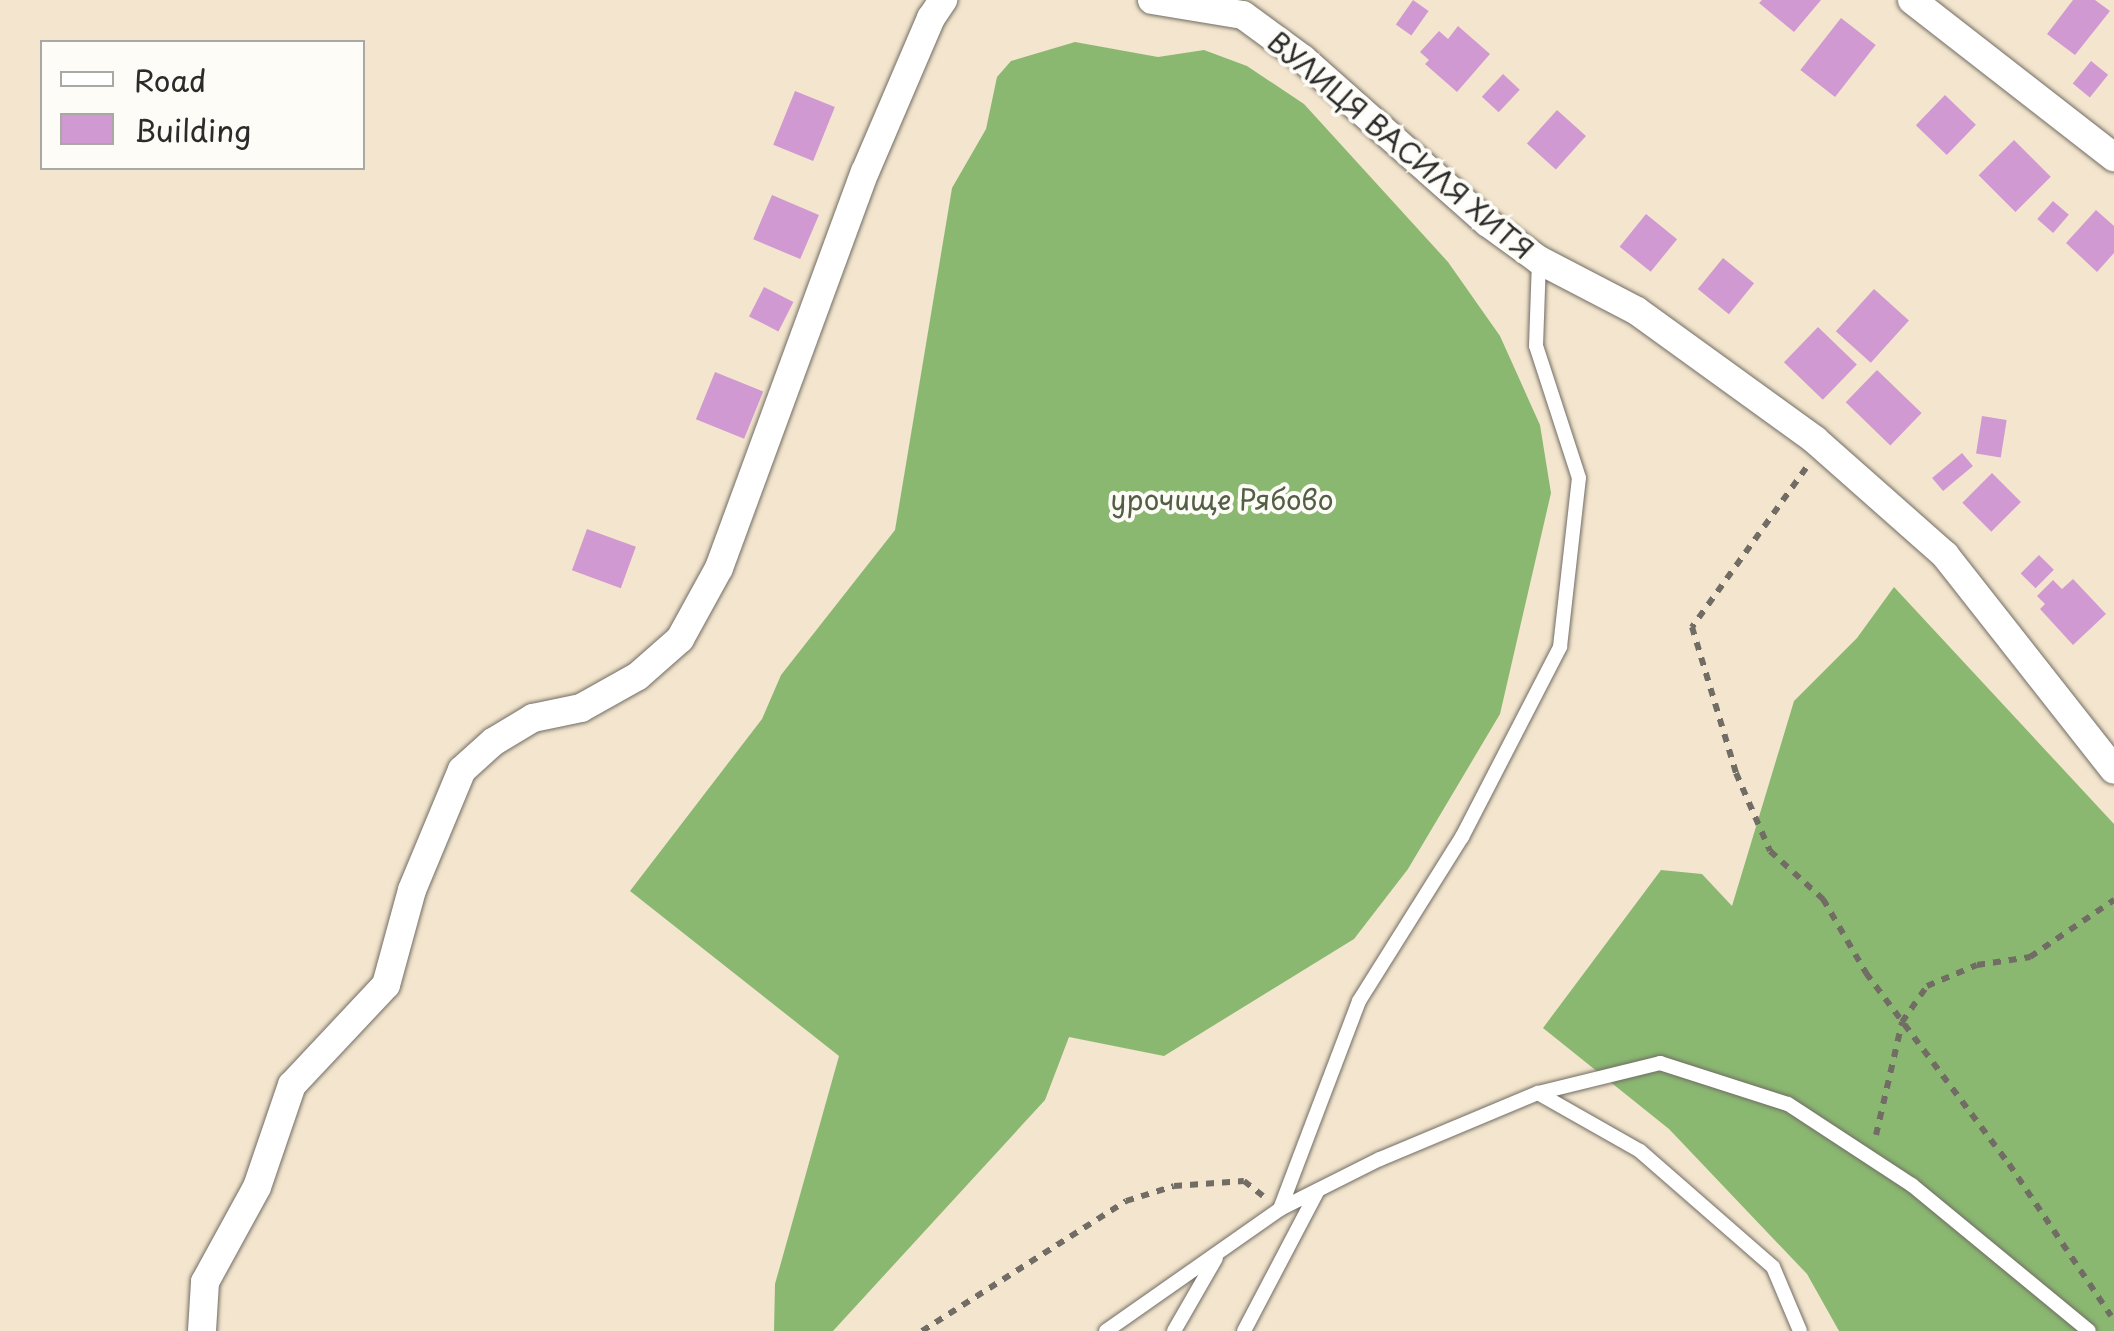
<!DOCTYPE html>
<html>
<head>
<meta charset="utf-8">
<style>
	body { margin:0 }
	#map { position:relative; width:2114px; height:1331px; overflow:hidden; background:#f4e6ce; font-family:"Playpen Sans",sans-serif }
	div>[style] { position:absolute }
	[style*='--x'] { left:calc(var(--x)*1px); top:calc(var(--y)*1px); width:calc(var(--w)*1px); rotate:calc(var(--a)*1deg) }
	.forest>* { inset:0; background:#8ab871 }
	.building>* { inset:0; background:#d099d1; transform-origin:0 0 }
	.path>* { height:6px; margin-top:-3px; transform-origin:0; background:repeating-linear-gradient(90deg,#716c64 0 8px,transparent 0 16px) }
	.roads { filter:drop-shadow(0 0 2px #716c64) drop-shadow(0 0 2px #716c64) }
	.lane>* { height:14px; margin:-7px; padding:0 7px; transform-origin:7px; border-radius:7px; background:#fff }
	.street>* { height:28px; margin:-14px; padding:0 14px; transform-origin:14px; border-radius:14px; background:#fff }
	span { translate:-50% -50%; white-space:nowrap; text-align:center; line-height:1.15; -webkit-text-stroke:8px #fdfcf7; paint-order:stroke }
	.street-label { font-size:28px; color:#2b2b2b }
	.park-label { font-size:28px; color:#525f45 }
	.legend { position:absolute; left:40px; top:40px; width:325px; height:130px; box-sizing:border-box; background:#fdfcf7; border:2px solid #a9a8a5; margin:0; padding:12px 18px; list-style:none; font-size:30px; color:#2b2b2b }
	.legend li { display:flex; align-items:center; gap:20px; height:50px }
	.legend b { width:50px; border:2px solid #a9a8a5 }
</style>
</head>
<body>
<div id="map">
	<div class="forest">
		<i style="clip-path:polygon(1075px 42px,1158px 57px,1204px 50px,1247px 66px,1304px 104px,1448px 262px,1500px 336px,1540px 425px,1551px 493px,1500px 714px,1408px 869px,1354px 939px,1164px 1056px,1069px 1037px,1045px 1100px,833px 1331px,774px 1331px,775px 1284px,839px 1056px,630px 891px,762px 719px,781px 675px,895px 530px,952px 188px,986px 129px,997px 77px,1011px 61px)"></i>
		<i style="clip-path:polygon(1894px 587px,2114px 824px,2114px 1331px,1839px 1331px,1807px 1274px,1669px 1129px,1543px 1028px,1661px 870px,1702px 874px,1732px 906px,1794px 701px,1857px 638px)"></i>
	</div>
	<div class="building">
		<i style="left:1413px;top:0;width:19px;height:30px;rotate:35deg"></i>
		<i style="clip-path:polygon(1762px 0,1821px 0,1794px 32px,1759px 3px)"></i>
		<i style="clip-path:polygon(2073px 0,2095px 0,2110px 11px,2075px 55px,2047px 34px)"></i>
		<i style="left:1841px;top:18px;width:44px;height:66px;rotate:38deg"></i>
		<i style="clip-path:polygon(1458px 26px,1490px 54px,1457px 92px,1425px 64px,1429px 60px,1420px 52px,1439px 31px,1448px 39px)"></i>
		<i style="left:2091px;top:61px;width:22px;height:29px;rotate:39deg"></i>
		<i style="left:1503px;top:74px;width:23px;height:31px;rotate:43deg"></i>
		<i style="left:795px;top:91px;width:43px;height:58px;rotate:22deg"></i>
		<i style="left:1945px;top:95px;width:43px;height:42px;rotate:44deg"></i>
		<i style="left:1557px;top:110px;width:39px;height:45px;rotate:42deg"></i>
		<i style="left:2014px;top:140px;width:52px;height:50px;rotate:45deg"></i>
		<i style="left:772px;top:195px;width:51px;height:48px;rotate:23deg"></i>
		<i style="left:2053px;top:201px;width:21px;height:24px;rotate:41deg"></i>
		<i style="clip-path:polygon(2096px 210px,2114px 226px,2114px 253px,2097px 272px,2066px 243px)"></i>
		<i style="left:1646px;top:214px;width:40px;height:42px;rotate:39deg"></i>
		<i style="left:1723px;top:258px;width:40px;height:40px;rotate:39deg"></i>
		<i style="left:764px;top:287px;width:33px;height:33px;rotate:27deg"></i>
		<i style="left:1874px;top:289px;width:47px;height:57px;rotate:42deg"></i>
		<i style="left:1818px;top:327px;width:54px;height:49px;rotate:44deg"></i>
		<i style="left:1877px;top:370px;width:62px;height:45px;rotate:44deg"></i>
		<i style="left:715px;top:372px;width:52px;height:51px;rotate:22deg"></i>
		<i style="left:1982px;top:416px;width:25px;height:38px;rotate:9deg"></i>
		<i style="left:1962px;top:453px;width:17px;height:39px;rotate:50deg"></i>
		<i style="left:1992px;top:473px;width:41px;height:42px;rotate:45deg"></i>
		<i style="left:587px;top:529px;width:52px;height:44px;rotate:20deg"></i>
		<i style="left:2039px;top:555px;width:21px;height:26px;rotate:45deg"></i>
		<i style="clip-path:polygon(2073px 579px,2106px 614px,2073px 645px,2040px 609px,2045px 604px,2037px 596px,2053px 580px,2062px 589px)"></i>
	</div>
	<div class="path">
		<i style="--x:1806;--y:468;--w:196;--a:125.6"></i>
		<i style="--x:1692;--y:627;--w:152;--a:73.2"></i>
		<i style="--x:1736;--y:773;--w:85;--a:66.4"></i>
		<i style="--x:1770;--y:851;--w:72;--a:42.2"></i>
		<i style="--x:1823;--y:899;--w:86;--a:59.8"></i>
		<i style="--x:1866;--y:973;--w:239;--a:53.2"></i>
		<i style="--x:2009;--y:1164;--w:183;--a:56.1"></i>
		<i style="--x:1876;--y:1135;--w:116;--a:-77"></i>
		<i style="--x:1902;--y:1022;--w:44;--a:-55.2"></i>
		<i style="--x:1927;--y:986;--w:54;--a:-22.8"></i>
		<i style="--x:1977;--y:965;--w:54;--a:-8.6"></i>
		<i style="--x:2030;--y:957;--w:102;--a:-34.2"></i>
		<i style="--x:922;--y:1331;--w:242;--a:-32.5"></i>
		<i style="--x:1126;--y:1201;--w:50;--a:-17.4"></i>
		<i style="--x:1174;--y:1186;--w:70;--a:-4.1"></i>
		<i style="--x:1244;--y:1181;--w:24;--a:38"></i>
	</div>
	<div class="roads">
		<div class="lane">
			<i style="--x:1538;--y:1093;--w:117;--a:29.6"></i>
			<i style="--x:1640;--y:1151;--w:176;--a:41.1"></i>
			<i style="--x:1773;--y:1267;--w:69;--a:67.1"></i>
			<i style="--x:1280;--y:1209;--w:222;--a:-69.2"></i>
			<i style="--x:1359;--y:1001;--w:194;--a:-57.9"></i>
			<i style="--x:1462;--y:837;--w:214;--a:-62.7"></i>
			<i style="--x:1560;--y:647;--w:170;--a:-83.6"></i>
			<i style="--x:1579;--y:478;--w:139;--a:-108"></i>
			<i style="--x:1536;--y:346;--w:85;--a:-88"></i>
			<i style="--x:1106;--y:1331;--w:213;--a:-35"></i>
			<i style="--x:1280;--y:1209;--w:112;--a:-26.6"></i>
			<i style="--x:1380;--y:1159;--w:171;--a:-22.7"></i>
			<i style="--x:1538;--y:1093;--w:126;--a:-13.8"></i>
			<i style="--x:1660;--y:1063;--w:134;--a:17.8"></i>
			<i style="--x:1788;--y:1104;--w:148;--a:33.2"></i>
			<i style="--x:1912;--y:1185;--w:229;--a:39.5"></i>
			<i style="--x:1174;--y:1331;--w:84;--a:-60.1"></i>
			<i style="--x:1244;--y:1331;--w:159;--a:-62.3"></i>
		</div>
		<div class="street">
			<i style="--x:1152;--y:0;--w:92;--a:9.4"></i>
			<i style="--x:1243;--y:15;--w:74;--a:36.3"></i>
			<i style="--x:1303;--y:59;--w:247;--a:41.6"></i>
			<i style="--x:1488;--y:223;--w:63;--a:36"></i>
			<i style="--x:1539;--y:260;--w:110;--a:27.5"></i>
			<i style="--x:1637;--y:311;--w:220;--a:35.9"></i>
			<i style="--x:1815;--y:440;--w:174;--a:41.5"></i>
			<i style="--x:1945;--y:555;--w:273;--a:51.8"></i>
			<i style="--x:1912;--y:0;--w:256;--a:37.9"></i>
			<i style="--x:202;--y:1331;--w:49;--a:-86.5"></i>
			<i style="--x:205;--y:1282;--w:108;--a:-61.3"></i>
			<i style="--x:257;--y:1187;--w:108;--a:-71.1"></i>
			<i style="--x:292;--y:1085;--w:137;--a:-46.8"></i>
			<i style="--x:386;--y:985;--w:98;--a:-74.7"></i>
			<i style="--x:412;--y:890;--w:130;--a:-67.4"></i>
			<i style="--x:462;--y:770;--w:42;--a:-42.1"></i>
			<i style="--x:493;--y:742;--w:47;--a:-31"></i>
			<i style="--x:533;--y:718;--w:49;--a:-11.8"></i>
			<i style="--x:581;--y:708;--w:65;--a:-29.3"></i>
			<i style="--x:638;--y:676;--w:56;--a:-41.4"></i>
			<i style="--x:680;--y:639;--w:81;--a:-61.2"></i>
			<i style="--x:719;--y:568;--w:422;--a:-69.8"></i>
			<i style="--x:865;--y:172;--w:168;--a:-66.8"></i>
			<i style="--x:931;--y:18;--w:22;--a:-56"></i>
		</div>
	</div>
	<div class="street-label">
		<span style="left:1401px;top:145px;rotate:40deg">ВУЛИЦЯ ВАСИЛЯ ХИТЯ</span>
	</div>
	<div class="park-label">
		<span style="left:1222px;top:499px">урочище Рябово</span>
	</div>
	<ul class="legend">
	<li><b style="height:12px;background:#fff"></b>Road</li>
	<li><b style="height:28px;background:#d099d1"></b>Building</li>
	</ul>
</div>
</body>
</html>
